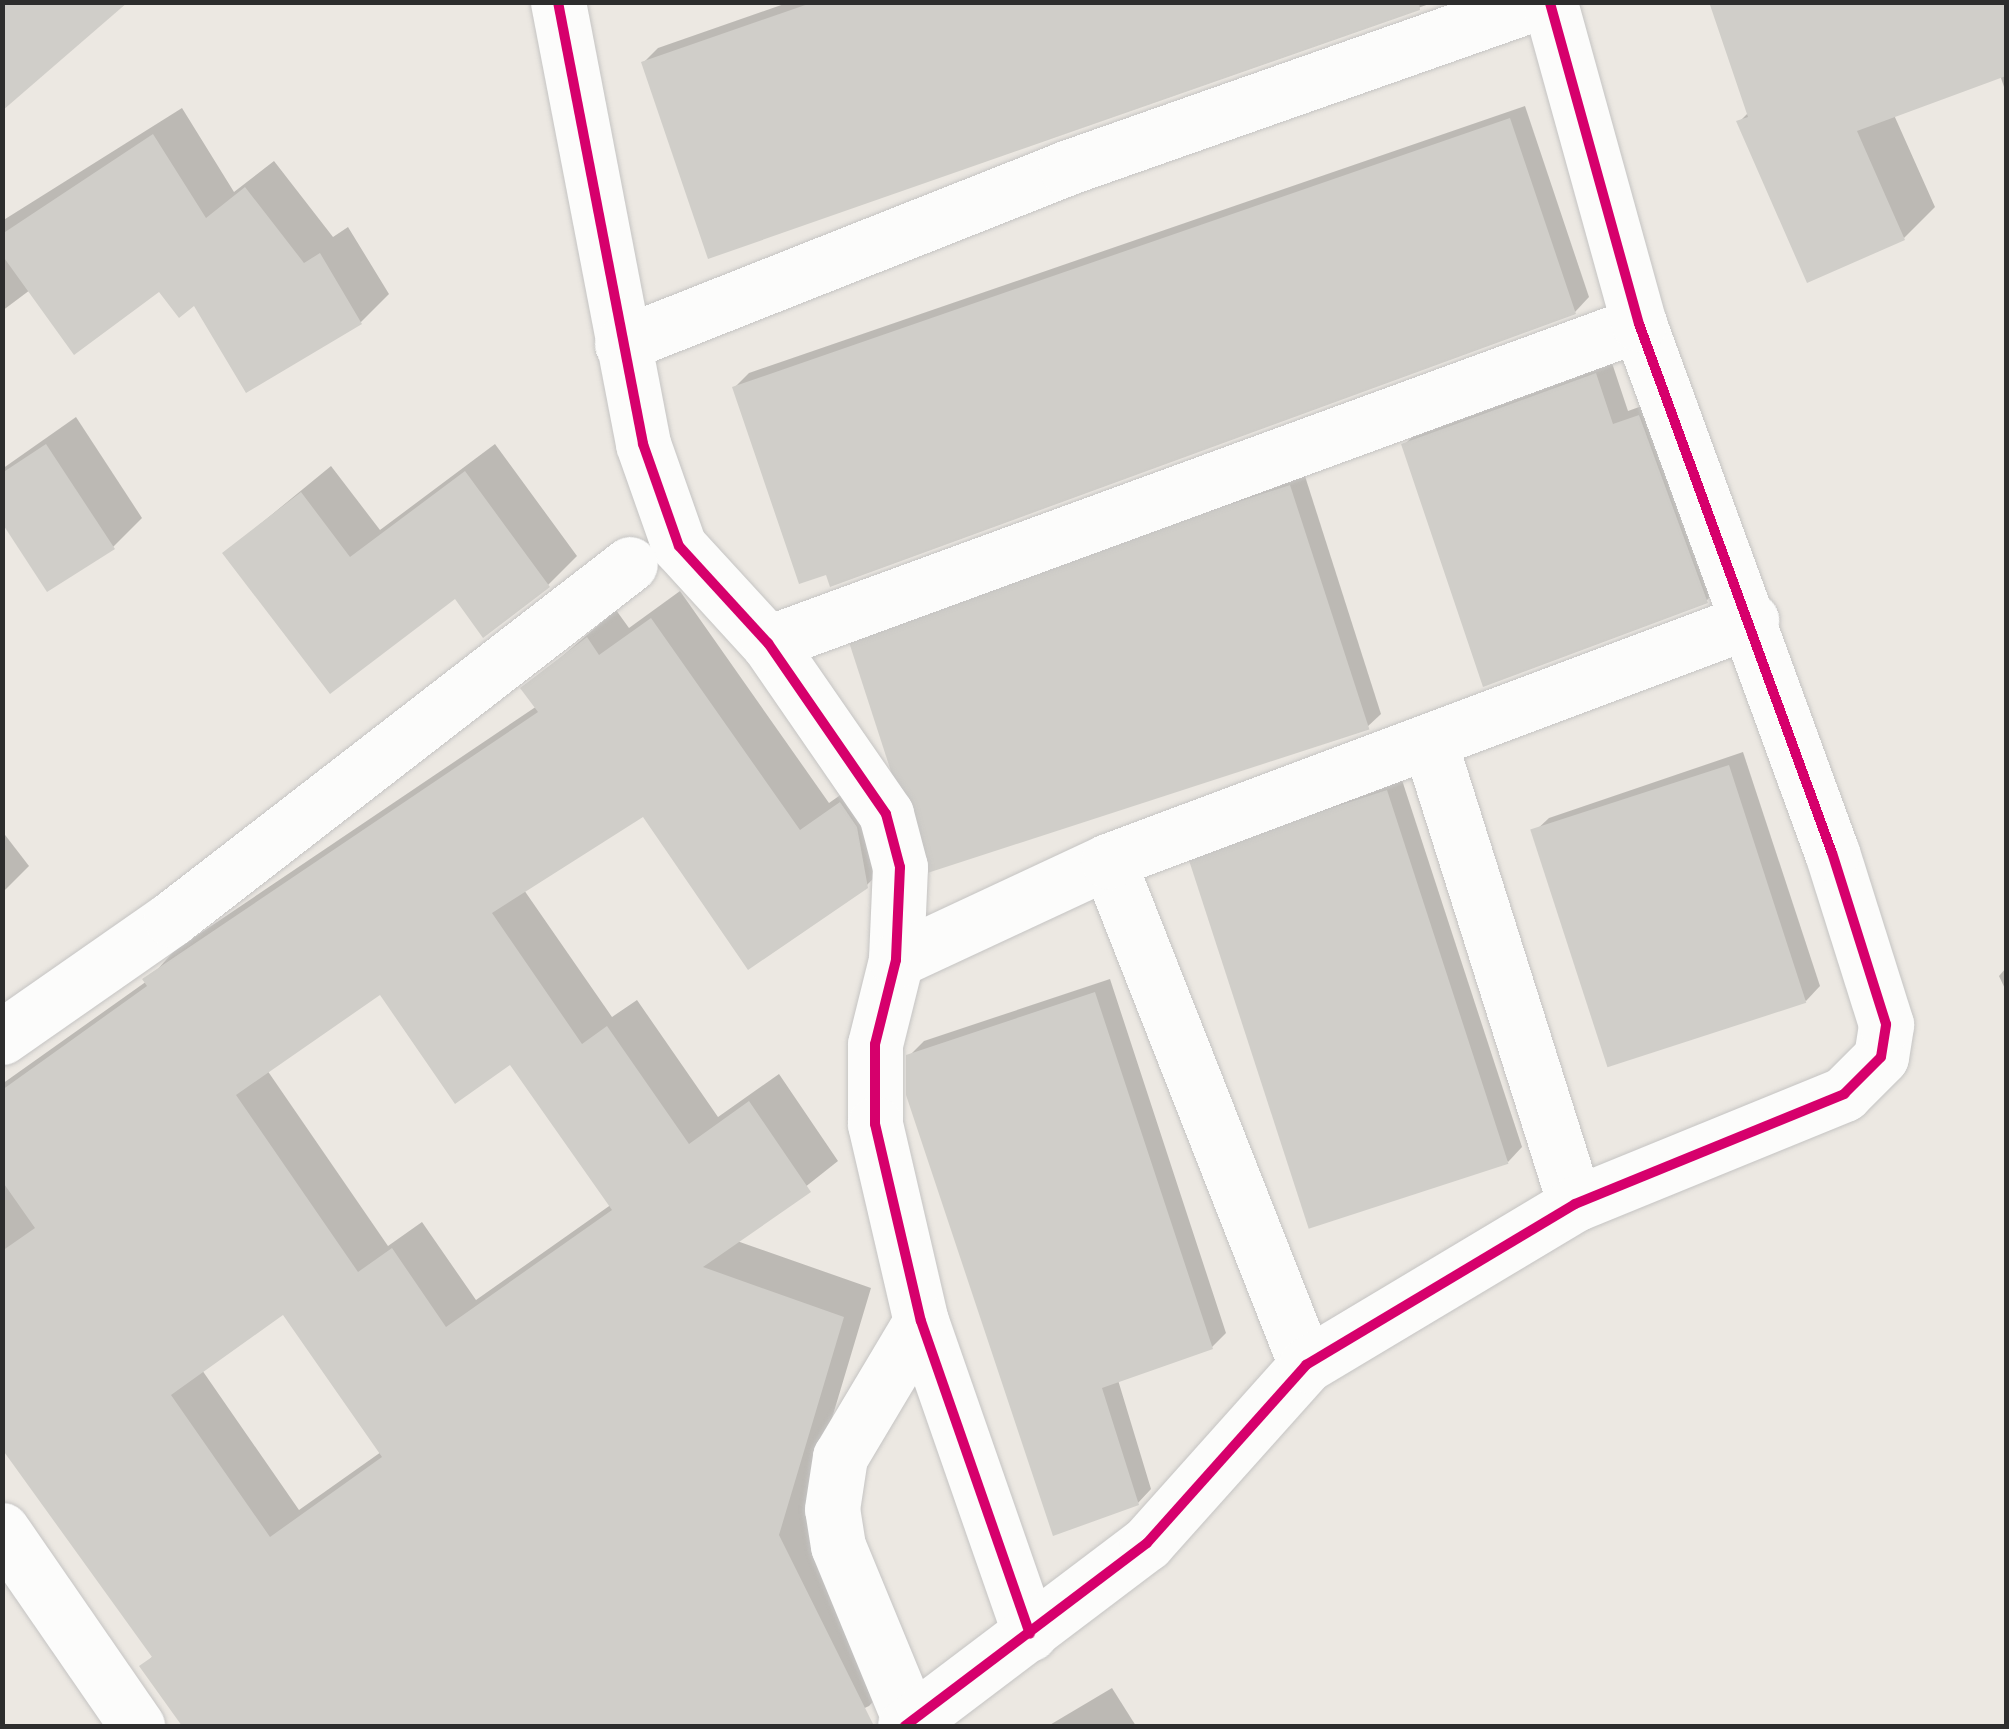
<!DOCTYPE html>
<html>
<head>
<meta charset="utf-8">
<style>
	body { margin:0 }
	#map { position:relative; width:2009px; height:1729px; overflow:hidden; background:#ece8e2; font-family:Barlow,sans-serif }
	div>[style] { position:absolute }
	[style*='--x'] { left:calc(var(--x)*1px); top:calc(var(--y)*1px); width:calc(var(--w)*1px); rotate:calc(var(--a)*1deg) }
	.shadow>* { inset:0; background:#0003 }
	.building>* { inset:0; background:#d0cec9; transform-origin:0 0 }
	.roads { filter:drop-shadow(0 0 2px #c5c4c3) drop-shadow(0 0 2px #c5c4c3) }
	.minor>* { height:55px; margin:-27.5px; padding:0 27.5px; transform-origin:27.5px; border-radius:27.5px; background:#fcfcfb }
	.cycleway>* { height:10px; margin:-5px; padding:0 5px; transform-origin:5px; border-radius:5px; background:#d6006c }
	span { translate:-50% -50%; white-space:nowrap; text-align:center; line-height:1.15; -webkit-text-stroke:9px #fff; paint-order:stroke }
	.frame { position:absolute; inset:0; border:5px solid #2d2d2d; pointer-events:none }
</style>
</head>
<body>
<div id="map">
	<div class="shadow">
		<i style="clip-path:polygon(790px 2px,1435px 2px,710px 256px,644px 62px,658px 48px)"></i>
		<i style="clip-path:polygon(1712px 2px,2006px 2px,2006px 93px,2000px 75px,1894px 115px,1935px 207px,1904px 238px,1739px 122px,1749px 112px)"></i>
		<i style="clip-path:polygon(1525px 106px,1589px 297px,1575px 312px,735px 387px,749px 373px)"></i>
		<i style="clip-path:polygon(182px 108px,234px 192px,274px 161px,333px 237px,348px 227px,389px 294px,361px 322px,246px 389px,195px 303px,159px 289px,30px 290px,2px 311px,2px 221px)"></i>
		<i style="clip-path:polygon(1611px 360px,1628px 411px,1653px 402px,1721px 586px,1706px 601px,1404px 445px,1419px 430px)"></i>
		<i style="clip-path:polygon(76px 417px,142px 518px,113px 547px,2px 518px,2px 469px)"></i>
		<i style="clip-path:polygon(495px 444px,577px 556px,548px 585px,455px 595px,225px 553px,331px 466px,380px 530px)"></i>
		<i style="clip-path:polygon(1304px 473px,1381px 714px,1366px 728px,854px 647px,868px 632px)"></i>
		<i style="clip-path:polygon(evenodd,680px 591px,829px 803px,869px 775px,895px 856px,866px 886px,644px 814px,524px 890px,612px 1017px,637px 1000px,718px 1117px,779px 1074px,838px 1161px,737px 1241px,871px 1288px,806px 1505px,897px 1677px,869px 1706px,826px 1726px,190px 1726px,143px 1666px,154px 1655px,2px 1424px,2px 1084px,147px 981px,174px 951px,537px 706px,524px 689px,616px 610px,629px 628px,680px 591px,381px 991px,511px 1062px,612px 1204px,476px 1300px,422px 1222px,388px 1246px,267px 1070px,381px 991px,680px 591px,284px 1312px,381px 1452px,299px 1510px,202px 1370px,284px 1312px)"></i>
		<i style="clip-path:polygon(1743px 752px,1820px 986px,1806px 1001px,1534px 832px,1549px 818px)"></i>
		<i style="clip-path:polygon(1401px 777px,1522px 1147px,1508px 1162px,1193px 864px,1207px 850px)"></i>
		<i style="clip-path:polygon(2px 831px,29px 866px,2px 893px)"></i>
		<i style="clip-path:polygon(2006px 968px,2006px 991px,1999px 976px)"></i>
		<i style="clip-path:polygon(1110px 979px,1226px 1333px,1212px 1347px,1118px 1380px,1151px 1489px,1137px 1504px,909px 1056px,924px 1041px)"></i>
		<i style="clip-path:polygon(1112px 1688px,1136px 1726px,1048px 1726px)"></i>
	</div>
	<div class="building">
		<i style="clip-path:polygon(2px 2px,128px 2px,2px 111px)"></i>
		<i style="clip-path:polygon(814px 2px,1419px 2px,1420px 10px,708px 259px,641px 62px)"></i>
		<i style="clip-path:polygon(1709px 2px,2006px 2px,2006px 76px,1857px 131px,1905px 240px,1807px 283px,1736px 121px,1748px 117px)"></i>
		<i style="clip-path:polygon(1510px 118px,1576px 314px,830px 587px,826px 575px,799px 584px,732px 387px)"></i>
		<i style="clip-path:polygon(153px 134px,206px 218px,245px 187px,304px 263px,320px 253px,362px 324px,246px 393px,194px 306px,179px 318px,159px 292px,74px 355px,2px 255px,2px 234px)"></i>
		<i style="clip-path:polygon(1596px 373px,1613px 424px,1639px 415px,1708px 603px,1483px 687px,1401px 444px)"></i>
		<i style="clip-path:polygon(46px 444px,115px 549px,47px 592px,2px 523px,2px 473px)"></i>
		<i style="clip-path:polygon(465px 471px,550px 587px,483px 638px,455px 599px,330px 694px,222px 553px,301px 492px,350px 557px)"></i>
		<i style="left:1290px;top:485px;width:257px;height:468px;rotate:72deg"></i>
		<i style="clip-path:polygon(evenodd,651px 618px,800px 830px,840px 802px,857px 827px,868px 888px,748px 970px,643px 817px,492px 913px,582px 1044px,607px 1026px,689px 1144px,749px 1101px,811px 1192px,703px 1267px,844px 1317px,779px 1535px,874px 1726px,182px 1726px,139px 1666px,152px 1657px,2px 1449px,2px 1251px,35px 1228px,2px 1181px,2px 1090px,147px 986px,142px 979px,538px 712px,520px 688px,587px 637px,599px 655px,651px 618px,380px 995px,455px 1104px,510px 1065px,612px 1210px,446px 1327px,392px 1248px,358px 1272px,236px 1095px,380px 995px,651px 618px,283px 1315px,382px 1457px,270px 1537px,171px 1395px,283px 1315px)"></i>
		<i style="left:1729px;top:765px;width:250px;height:209px;rotate:72deg"></i>
		<i style="left:1387px;top:790px;width:393px;height:210px;rotate:72deg"></i>
		<i style="clip-path:polygon(1095px 992px,1213px 1349px,1102px 1388px,1139px 1505px,1053px 1536px,906px 1095px,906px 1055px)"></i>
	</div>
	<div class="roads">
		<div class="minor">
			<i style="--x:558;--y:2;--w:450;--a:79.1"></i>
			<i style="--x:643;--y:444;--w:108;--a:70.6"></i>
			<i style="--x:679;--y:546;--w:132;--a:47.5"></i>
			<i style="--x:768;--y:643;--w:208;--a:55.4"></i>
			<i style="--x:886;--y:814;--w:55;--a:75.2"></i>
			<i style="--x:900;--y:867;--w:93;--a:92.5"></i>
			<i style="--x:896;--y:960;--w:87;--a:104"></i>
			<i style="--x:875;--y:1044;--w:80;--a:90"></i>
			<i style="--x:875;--y:1124;--w:202;--a:76.9"></i>
			<i style="--x:921;--y:1321;--w:331;--a:70.8"></i>
			<i style="--x:622;--y:344;--w:478;--a:-21.6"></i>
			<i style="--x:1066;--y:168;--w:500;--a:-19.38"></i>
			<i style="--x:768;--y:643;--w:928;--a:-20.12"></i>
			<i style="--x:1431;--y:747;--w:479;--a:72.5"></i>
			<i style="--x:1108;--y:861;--w:541;--a:68.55"></i>
			<i style="--x:896;--y:960;--w:234;--a:-25"></i>
			<i style="--x:1108;--y:861;--w:687;--a:-20.55"></i>
			<i style="--x:2;--y:1037;--w:206;--a:-34.9"></i>
			<i style="--x:171;--y:919;--w:580;--a:-37.72"></i>
			<i style="--x:2;--y:1530;--w:238;--a:55.4"></i>
			<i style="--x:911;--y:1723;--w:191;--a:-112.4"></i>
			<i style="--x:838;--y:1546;--w:37;--a:-99"></i>
			<i style="--x:832;--y:1509;--w:53;--a:-81.3"></i>
			<i style="--x:840;--y:1457;--w:158;--a:-59.2"></i>
			<i style="--x:905;--y:1726;--w:303;--a:-37.1"></i>
			<i style="--x:1147;--y:1543;--w:239;--a:-48.2"></i>
			<i style="--x:1306;--y:1365;--w:313;--a:-30.9"></i>
			<i style="--x:1575;--y:1204;--w:291;--a:-22.2"></i>
			<i style="--x:1844;--y:1094;--w:52;--a:-45"></i>
			<i style="--x:1881;--y:1057;--w:33;--a:-81"></i>
			<i style="--x:1886;--y:1024;--w:179;--a:-107.5"></i>
			<i style="--x:1832;--y:853;--w:563;--a:-110.04"></i>
			<i style="--x:1639;--y:324;--w:334;--a:-105.5"></i>
		</div>
	</div>
	<div class="cycleway">
		<i style="--x:558;--y:2;--w:450;--a:79.1"></i>
		<i style="--x:643;--y:444;--w:108;--a:70.6"></i>
		<i style="--x:679;--y:546;--w:132;--a:47.5"></i>
		<i style="--x:768;--y:643;--w:208;--a:55.4"></i>
		<i style="--x:886;--y:814;--w:55;--a:75.2"></i>
		<i style="--x:900;--y:867;--w:93;--a:92.5"></i>
		<i style="--x:896;--y:960;--w:87;--a:104"></i>
		<i style="--x:875;--y:1044;--w:80;--a:90"></i>
		<i style="--x:875;--y:1124;--w:202;--a:76.9"></i>
		<i style="--x:921;--y:1321;--w:331;--a:70.8"></i>
		<i style="--x:905;--y:1726;--w:303;--a:-37.1"></i>
		<i style="--x:1147;--y:1543;--w:239;--a:-48.2"></i>
		<i style="--x:1306;--y:1365;--w:313;--a:-30.9"></i>
		<i style="--x:1575;--y:1204;--w:291;--a:-22.2"></i>
		<i style="--x:1844;--y:1094;--w:52;--a:-45"></i>
		<i style="--x:1881;--y:1057;--w:33;--a:-81"></i>
		<i style="--x:1886;--y:1024;--w:179;--a:-107.5"></i>
		<i style="--x:1832;--y:853;--w:563;--a:-110.04"></i>
		<i style="--x:1639;--y:324;--w:334;--a:-105.5"></i>
	</div>
	<div class="frame"></div>
</div>
</body>
</html>
